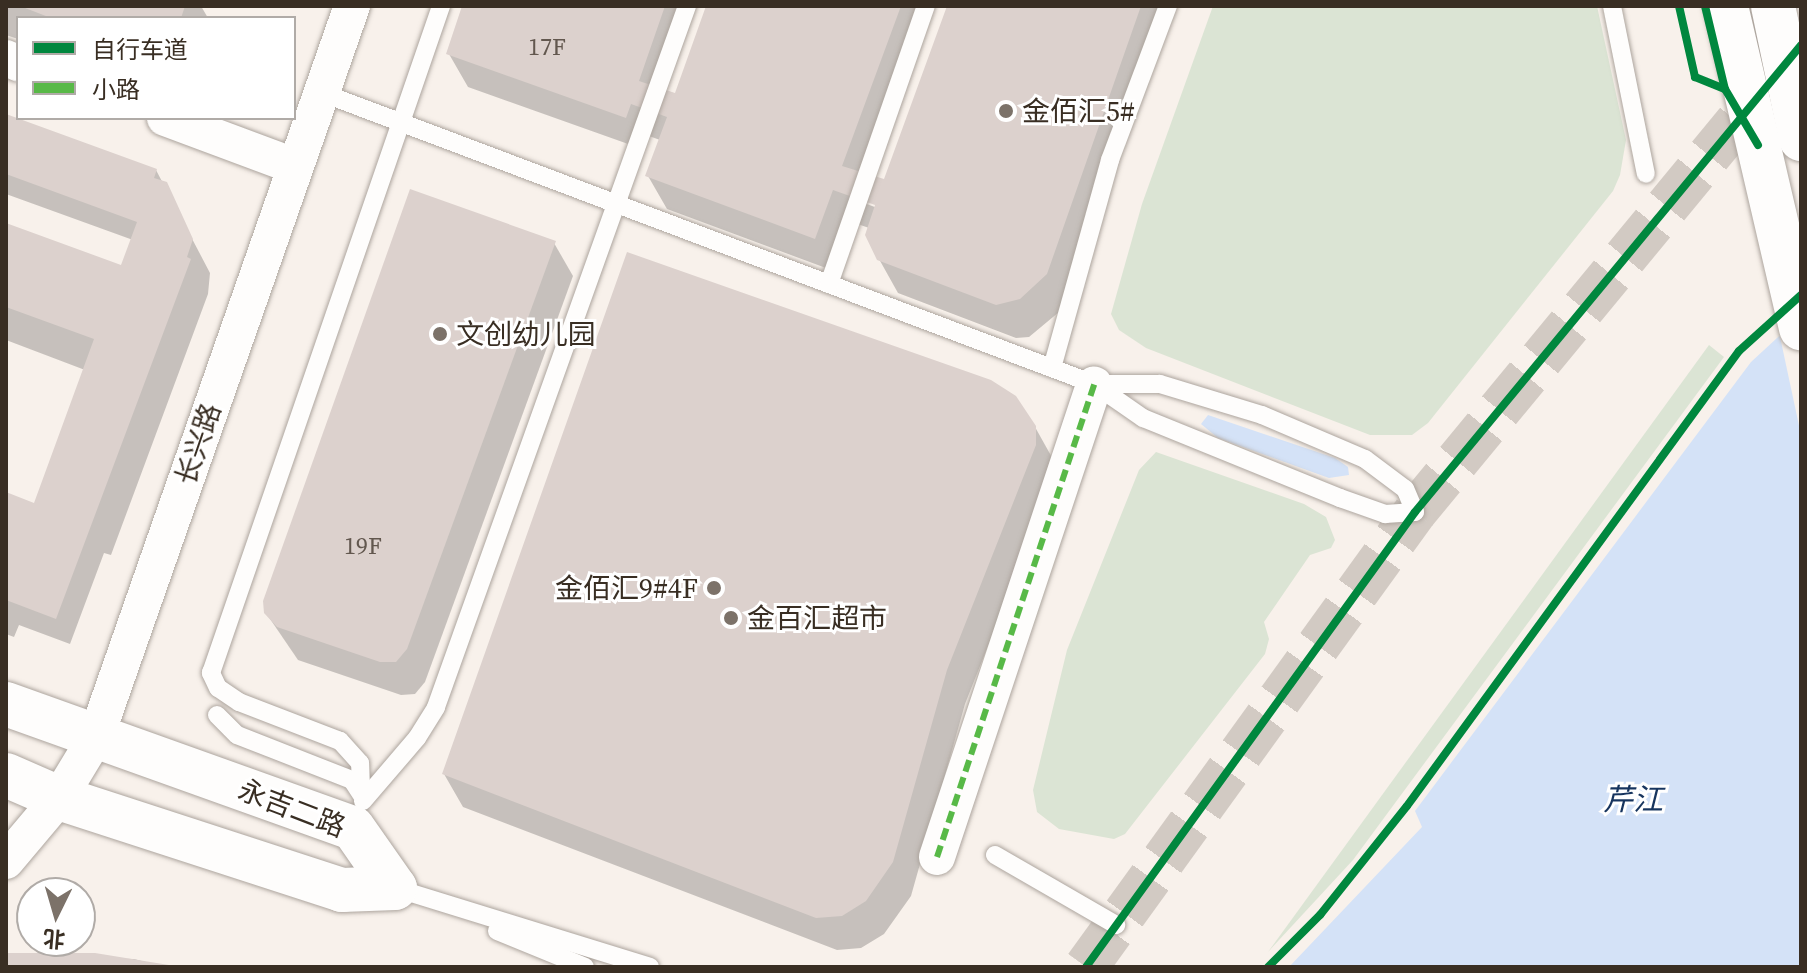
<!DOCTYPE html>
<html>
<head>
<meta charset="utf-8">
<style>
	body { margin:0 }
	#map { position:relative; width:1807px; height:973px; overflow:hidden; background:#f8f1eb; font-family:"Source Serif 4","Noto Sans SC",serif }
	div>[style] { position:absolute }
	[style*='--x'] { left:calc(var(--x)*1px); top:calc(var(--y)*1px); width:calc(var(--w)*1px); rotate:calc(var(--a)*1deg) }
	.green>* { inset:0; background:#dbe4d4 }
	.water>* { inset:0; background:#d4e2f7 }
	.pier>* { inset:0; background:#f8f1eb }
	.shadow>* { inset:0; background:#0003 }
	.building>* { inset:0; background:#dcd1cd }
	.secondary-tunnel>* { height:44px; margin-top:-22px; transform-origin:0; background:repeating-linear-gradient(90deg,#d2cac3 0 44px,transparent 0 66px) }
	.roads { filter:drop-shadow(0 0 2px #ada59e) drop-shadow(0 0 2px #ada59e) }
	.lane>* { height:18px; margin:-9px; padding:0 9px; transform-origin:9px; border-radius:9px; background:#fefdfc }
	.street>* { height:36px; margin:-18px; padding:0 18px; transform-origin:18px; border-radius:18px; background:#fefdfc }
	.secondary>* { height:44px; margin:-22px; padding:0 22px; transform-origin:22px; border-radius:22px; background:#fefdfc }
	.highway>* { height:44px; margin:-22px; padding:0 22px; transform-origin:22px; border-radius:22px; background:#fefdfc }
	.quiet>* { height:6px; margin-top:-3px; transform-origin:0; background:repeating-linear-gradient(90deg,#58b947 0 12px,transparent 0 18px) }
	.cycleway>* { height:8px; margin:-4px; padding:0 4px; transform-origin:4px; border-radius:4px; background:#00873e }
	.dots>* { width:22px; height:22px; translate:-50% -50%; box-sizing:border-box; border:4px solid #fff; border-radius:50% }
	span { translate:-50% -50%; white-space:nowrap; text-align:center; line-height:1.15; -webkit-text-stroke:6px #fff; paint-order:stroke }
	.number-label { font-size:24px; color:#62574e }
	.number-label span { -webkit-text-stroke-width:0 }
	.poi-label { font-size:28px; color:#392e23 }
	.left { translate:0 -50%; text-align:left }
	.right { translate:-100% -50%; text-align:right }
	.street-label { font-size:28px; color:#392e23 }
	.water-label { font-size:30px; color:#16345e; font-style:italic }
	.frame { position:absolute; inset:0; border:8px solid #392e23; pointer-events:none }
	.legend { position:absolute; left:16px; top:16px; width:280px; height:104px; box-sizing:border-box; background:#fff; border:2px solid #b0aba7; margin:0; padding:10px 14px; list-style:none; font-size:24px; color:#392e23 }
	.legend li { display:flex; align-items:center; gap:16px; height:40px }
	.legend b { width:40px; border:2px solid #b0aba7 }
	.north { position:absolute; left:16px; top:877px; width:80px; height:80px; box-sizing:border-box; background:#fff; border:2px solid #b0aba7; border-radius:50%; rotate:185deg; font-size:22px; font-weight:700; line-height:32px; text-align:center; color:#392e23 }
	.north::after { content:''; display:block; margin:auto; width:28px; height:36px; background:#7c7269; clip-path:polygon(50% 0,100% 100%,50% 72%,0 100%) }
</style>
</head>
<body>
<div id="map">
	<div class="green">
		<i style="clip-path:polygon(1213px 6px,1597px 6px,1626px 140px,1620px 175px,1613px 191px,1428px 423px,1412px 435px,1370px 435px,1146px 348px,1119px 330px,1111px 314px,1142px 204px)"></i>
		<i style="clip-path:polygon(1709px 345px,1724px 357px,1353px 860px,1268px 952px)"></i>
		<i style="clip-path:polygon(1156px 452px,1304px 504px,1326px 517px,1335px 540px,1331px 548px,1310px 555px,1264px 622px,1269px 639px,1265px 654px,1125px 834px,1114px 839px,1059px 829px,1037px 812px,1033px 790px,1067px 650px,1139px 470px)"></i>
	</div>
	<div class="water">
		<i style="clip-path:polygon(1801px 316px,1801px 967px,1289px 967px,1422px 827px,1415px 811px,1751px 362px)"></i>
		<i style="clip-path:polygon(1208px 415px,1335px 458px,1348px 467px,1349px 475px,1329px 478px,1218px 438px,1201px 424px)"></i>
	</div>
	<div class="pier">
		<i style="clip-path:polygon(1801px 316px,1801px 435px,1779px 332px)"></i>
	</div>
	<div class="shadow">
		<i style="clip-path:polygon(6px 6px,201px 6px,208px 18px,18px 18px,18px 39px,6px 35px)"></i>
		<i style="clip-path:polygon(evenodd,464px 6px,694px 6px,665px 92px,676px 95px,708px 6px,929px 6px,868px 176px,886px 181px,949px 6px,1172px 6px,1065px 307px,1029px 337px,1016px 338px,898px 293px,879px 259px,869px 228px,852px 222px,834px 271px,667px 209px,648px 176px,660px 140px,649px 136px,645px 150px,468px 87px,449px 54px,464px 6px,853px 199px,863px 199px,885px 207px,883px 210px,853px 199px)"></i>
		<i style="clip-path:polygon(6px 116px,156px 170px,210px 273px,208px 294px,111px 555px,104px 553px,70px 644px,19px 625px,14px 637px,6px 634px,6px 494px,35px 505px,85px 370px,6px 340px,6px 225px,122px 268px,133px 240px,6px 194px)"></i>
		<i style="clip-path:polygon(554px 243px,573px 276px,425px 682px,415px 694px,401px 695px,298px 660px,266px 613px)"></i>
		<i style="clip-path:polygon(1035px 427px,1054px 461px,1054px 479px,965px 704px,911px 896px,884px 934px,861px 948px,837px 950px,463px 807px,444px 774px)"></i>
		<i style="clip-path:polygon(6px 956px,134px 959px,165px 967px,6px 967px)"></i>
	</div>
	<div class="building">
		<i style="clip-path:polygon(20px 6px,185px 6px,181px 18px,51px 18px)"></i>
		<i style="clip-path:polygon(462px 6px,665px 6px,639px 81px,675px 93px,706px 6px,901px 6px,842px 166px,884px 179px,947px 6px,1141px 6px,1047px 274px,1020px 299px,996px 305px,877px 260px,865px 235px,875px 205px,833px 190px,815px 239px,645px 176px,667px 117px,631px 104px,626px 118px,446px 54px)"></i>
		<i style="clip-path:polygon(6px 114px,157px 169px,154px 178px,167px 182px,193px 239px,187px 257px,191px 259px,56px 619px,6px 600px,6px 492px,34px 503px,94px 339px,6px 307px,6px 223px,121px 265px,137px 222px,6px 174px)"></i>
		<i style="clip-path:polygon(410px 189px,556px 241px,407px 649px,396px 662px,380px 662px,277px 627px,264px 613px,263px 601px)"></i>
		<i style="clip-path:polygon(627px 252px,991px 380px,1016px 396px,1036px 426px,1036px 445px,947px 670px,893px 862px,866px 901px,842px 916px,816px 918px,442px 774px)"></i>
		<i style="clip-path:polygon(6px 953px,95px 953px,175px 966px,6px 967px)"></i>
	</div>
	<div class="secondary-tunnel">
		<i style="--x:1086;--y:967;--w:561;--a:-54.13"></i>
		<i style="--x:1415;--y:512;--w:556;--a:-50.47"></i>
	</div>
	<div class="roads">
		<div class="lane">
			<i style="--x:1612;--y:6;--w:171;--a:78.6"></i>
			<i style="--x:320;--y:92;--w:827;--a:20.67"></i>
			<i style="--x:1094;--y:384;--w:60;--a:34.8"></i>
			<i style="--x:1143;--y:418;--w:213;--a:22.1"></i>
			<i style="--x:1340;--y:498;--w:48;--a:19.6"></i>
			<i style="--x:1385;--y:514;--w:30;--a:-4"></i>
			<i style="--x:1415;--y:512;--w:25;--a:-113"></i>
			<i style="--x:1405;--y:489;--w:50;--a:-143.1"></i>
			<i style="--x:1365;--y:459;--w:112;--a:-156.9"></i>
			<i style="--x:1262;--y:415;--w:107;--a:-163.1"></i>
			<i style="--x:1160;--y:384;--w:66;--a:180"></i>
			<i style="--x:829;--y:284;--w:294;--a:-70.8"></i>
			<i style="--x:1052;--y:368;--w:216;--a:-74.4"></i>
			<i style="--x:1110;--y:160;--w:165;--a:-69.4"></i>
			<i style="--x:217;--y:715;--w:28;--a:45"></i>
			<i style="--x:237;--y:735;--w:123;--a:21.4"></i>
			<i style="--x:352;--y:780;--w:20;--a:57"></i>
			<i style="--x:361;--y:789;--w:26;--a:-92"></i>
			<i style="--x:360;--y:763;--w:30;--a:-132"></i>
			<i style="--x:340;--y:741;--w:108;--a:-158.9"></i>
			<i style="--x:239;--y:702;--w:25;--a:-146"></i>
			<i style="--x:218;--y:688;--w:17;--a:-115"></i>
			<i style="--x:211;--y:673;--w:706;--a:-70.97"></i>
			<i style="--x:363;--y:801;--w:83;--a:-49.4"></i>
			<i style="--x:417;--y:738;--w:36;--a:-58"></i>
			<i style="--x:436;--y:707;--w:745;--a:-70.3"></i>
			<i style="--x:995;--y:855;--w:140;--a:30"></i>
			<i style="--x:395;--y:888;--w:267;--a:17.2"></i>
			<i style="--x:497;--y:931;--w:95;--a:22.2"></i>
		</div>
		<div class="street">
			<i style="--x:6;--y:58;--w:13;--a:23"></i>
			<i style="--x:165;--y:118;--w:138;--a:20.4"></i>
			<i style="--x:937;--y:857;--w:498;--a:-71.6"></i>
			<i style="--x:6;--y:861;--w:82;--a:-49.9"></i>
			<i style="--x:59;--y:798;--w:71;--a:-58.8"></i>
			<i style="--x:96;--y:737;--w:775;--a:-70.7"></i>
		</div>
		<div class="secondary">
			<i style="--x:6;--y:704;--w:368;--a:19.7"></i>
			<i style="--x:353;--y:828;--w:73;--a:55"></i>
			<i style="--x:6;--y:775;--w:58;--a:23.5"></i>
			<i style="--x:59;--y:798;--w:298;--a:18"></i>
			<i style="--x:342;--y:890;--w:53;--a:-2.2"></i>
		</div>
		<div class="highway">
			<i style="--x:1726;--y:6;--w:331;--a:76.9"></i>
			<i style="--x:1773;--y:6;--w:136;--a:78.1"></i>
		</div>
	</div>
	<div class="quiet">
		<i style="--x:937;--y:857;--w:498;--a:-71.6"></i>
	</div>
	<div class="cycleway">
		<i style="--x:1679;--y:6;--w:73;--a:77.3"></i>
		<i style="--x:1695;--y:77;--w:32;--a:22"></i>
		<i style="--x:1705;--y:6;--w:85;--a:76.5"></i>
		<i style="--x:1725;--y:89;--w:65;--a:59.5"></i>
		<i style="--x:1086;--y:967;--w:561;--a:-54.13"></i>
		<i style="--x:1415;--y:512;--w:606;--a:-50.42"></i>
		<i style="--x:1268;--y:967;--w:74;--a:-45"></i>
		<i style="--x:1320;--y:915;--w:139;--a:-51.4"></i>
		<i style="--x:1407;--y:806;--w:563;--a:-53.88"></i>
		<i style="--x:1739;--y:351;--w:84;--a:-42.1"></i>
	</div>
	<div class="dots">
		<i style="left:1006px;top:111px;background:#7c7269"></i>
		<i style="left:440px;top:334px;background:#7c7269"></i>
		<i style="left:714px;top:588px;background:#7c7269"></i>
		<i style="left:731px;top:618px;background:#7c7269"></i>
	</div>
	<div class="number-label">
		<span style="left:547px;top:47px">17F</span>
		<span style="left:363px;top:546px">19F</span>
	</div>
	<div class="poi-label">
		<span class="left" style="left:1022px;top:111px">金佰汇5#</span>
		<span class="left" style="left:456px;top:334px">文创幼儿园</span>
		<span class="right" style="left:698px;top:588px">金佰汇9#4F</span>
		<span class="left" style="left:747px;top:618px">金百汇超市</span>
	</div>
	<div class="street-label">
		<span style="left:198px;top:444px;rotate:-71deg">长兴路</span>
		<span style="left:292px;top:808px;rotate:21deg">永吉二路</span>
	</div>
	<div class="water-label">
		<span style="left:1633px;top:800px">芹江</span>
	</div>
	<div class="frame"></div>
	<ul class="legend">
	<li><b style="height:10px;background:#00873e"></b>自行车道</li>
	<li><b style="height:10px;background:#58b947"></b>小路</li>
	</ul>
	<div class="north">北</div>
</div>
</body>
</html>
